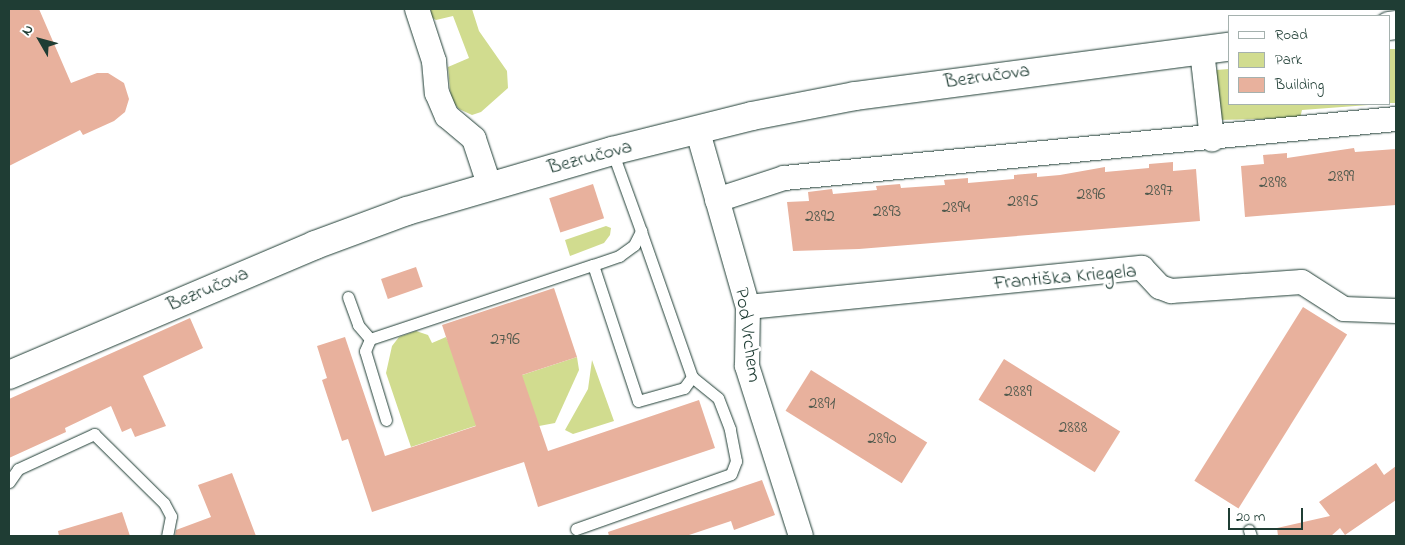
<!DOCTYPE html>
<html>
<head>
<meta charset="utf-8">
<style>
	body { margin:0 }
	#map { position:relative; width:1405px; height:545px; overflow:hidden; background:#fff; font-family:"Indie Flower",sans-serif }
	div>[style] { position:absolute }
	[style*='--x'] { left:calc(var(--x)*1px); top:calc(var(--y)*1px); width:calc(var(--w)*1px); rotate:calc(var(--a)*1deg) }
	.green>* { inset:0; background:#d1dc8f; transform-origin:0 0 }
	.building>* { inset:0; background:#e8b19d; transform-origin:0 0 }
	.roads { filter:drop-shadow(0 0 1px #1f3d34) drop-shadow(0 0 1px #1f3d34) }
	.lane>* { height:11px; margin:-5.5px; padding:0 5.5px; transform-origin:5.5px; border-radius:5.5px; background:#fff }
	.street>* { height:24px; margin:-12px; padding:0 12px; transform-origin:12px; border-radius:12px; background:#fff }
	.secondary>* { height:28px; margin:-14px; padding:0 14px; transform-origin:14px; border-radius:14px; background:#fff }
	span { translate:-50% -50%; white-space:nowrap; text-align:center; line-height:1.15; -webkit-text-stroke:5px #fff; paint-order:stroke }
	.number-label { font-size:18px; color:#515a4e }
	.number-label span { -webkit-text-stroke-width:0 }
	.street-label { font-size:20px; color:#1f3d34 }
	.frame { position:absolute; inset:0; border:10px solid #1f3d34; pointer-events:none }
	.legend { position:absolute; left:1228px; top:15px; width:162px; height:90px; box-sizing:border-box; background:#fff; border:1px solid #a5b1ae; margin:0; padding:6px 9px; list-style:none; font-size:15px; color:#1f3d34 }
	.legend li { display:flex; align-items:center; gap:10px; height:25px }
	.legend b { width:25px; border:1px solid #a5b1ae }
	.north { position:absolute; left:15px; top:15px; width:50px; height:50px; -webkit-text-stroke:4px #fff; paint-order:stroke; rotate:308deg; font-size:14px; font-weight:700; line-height:20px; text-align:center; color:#1f3d34 }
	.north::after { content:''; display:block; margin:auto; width:18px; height:22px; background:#1f3d34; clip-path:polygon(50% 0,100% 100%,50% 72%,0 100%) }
	.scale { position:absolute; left:1228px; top:508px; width:75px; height:22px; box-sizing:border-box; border:2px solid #1f3d34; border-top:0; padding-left:6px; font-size:15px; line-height:18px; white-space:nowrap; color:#1f3d34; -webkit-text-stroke:4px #fff; paint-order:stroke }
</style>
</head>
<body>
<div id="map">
	<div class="green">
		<i style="clip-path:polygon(431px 9px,472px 9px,479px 31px,507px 71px,508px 88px,481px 112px,472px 115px,459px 109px,451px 100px,448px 67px,469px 58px,453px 16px,436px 20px,431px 17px)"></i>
		<i style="left:1396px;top:49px;width:54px;height:7px;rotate:90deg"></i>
		<i style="clip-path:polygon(1229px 69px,1229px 104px,1382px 104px,1302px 110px,1300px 118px,1216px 120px,1216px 70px)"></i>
		<i style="clip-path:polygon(606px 226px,611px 228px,610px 235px,604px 243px,570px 256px,565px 240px)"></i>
		<i style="clip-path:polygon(416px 331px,428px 335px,432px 343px,446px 337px,487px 422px,411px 447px,386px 373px,392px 346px,399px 337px)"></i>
		<i style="clip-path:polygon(577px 357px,579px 370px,555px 423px,539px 426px,510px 379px)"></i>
		<i style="clip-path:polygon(592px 360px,614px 421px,573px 434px,565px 430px,588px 389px)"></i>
	</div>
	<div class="building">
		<i style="clip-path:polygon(9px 9px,39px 9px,71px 83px,97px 73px,108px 73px,124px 83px,129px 99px,125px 112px,114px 121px,83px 135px,80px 130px,9px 166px)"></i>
		<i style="clip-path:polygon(1354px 148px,1355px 152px,1396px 149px,1396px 205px,1245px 217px,1241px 166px,1264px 164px,1263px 155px,1287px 153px,1287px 158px)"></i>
		<i style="clip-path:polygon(1173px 162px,1173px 171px,1196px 169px,1200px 221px,859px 249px,793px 251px,787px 202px,809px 201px,808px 192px,832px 189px,833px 194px,877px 190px,876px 186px,900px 184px,901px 188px,945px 185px,944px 180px,968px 178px,968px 183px,1014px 179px,1014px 175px,1037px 173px,1037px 177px,1060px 175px,1105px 167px,1105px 172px,1149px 168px,1149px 164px)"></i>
		<i style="left:593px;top:184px;width:36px;height:46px;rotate:72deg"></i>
		<i style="left:416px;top:267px;width:21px;height:37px;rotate:71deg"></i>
		<i style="clip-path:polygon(554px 288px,577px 357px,522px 375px,548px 451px,699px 400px,715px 448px,538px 507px,524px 462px,372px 512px,348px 439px,342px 441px,322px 380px,327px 378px,317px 346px,345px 337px,385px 456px,476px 426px,442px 325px)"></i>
		<i style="left:1303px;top:307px;width:52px;height:205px;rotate:32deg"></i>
		<i style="clip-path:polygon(190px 318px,203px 348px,143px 376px,166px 426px,135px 437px,131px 428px,122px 432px,111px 406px,65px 428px,66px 432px,9px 458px,9px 399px)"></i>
		<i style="left:1004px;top:359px;width:137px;height:48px;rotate:32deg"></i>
		<i style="left:811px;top:370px;width:137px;height:48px;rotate:32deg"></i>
		<i style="clip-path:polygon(1376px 463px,1384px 475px,1396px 466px,1396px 500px,1345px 535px,1340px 528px,1331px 536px,1278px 536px,1277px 528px,1330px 516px,1319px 502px)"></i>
		<i style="clip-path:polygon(232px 473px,256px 536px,175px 536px,176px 530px,211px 517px,198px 485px)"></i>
		<i style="clip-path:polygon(762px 480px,775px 515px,734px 530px,731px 521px,686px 536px,609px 536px,608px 532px)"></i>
		<i style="clip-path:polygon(122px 512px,130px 536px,59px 536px,58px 531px)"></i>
	</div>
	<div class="roads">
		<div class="lane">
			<i style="--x:593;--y:265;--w:143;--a:71.7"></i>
			<i style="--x:638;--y:401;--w:48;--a:-15.8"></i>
			<i style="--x:684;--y:388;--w:14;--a:-54"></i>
			<i style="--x:348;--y:297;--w:30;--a:70"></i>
			<i style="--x:358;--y:325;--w:18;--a:49"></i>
			<i style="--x:386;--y:420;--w:72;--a:-106.9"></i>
			<i style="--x:365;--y:351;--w:13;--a:-67"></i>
			<i style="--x:370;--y:339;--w:235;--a:-18.4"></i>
			<i style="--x:593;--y:265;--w:28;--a:-19"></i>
			<i style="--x:619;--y:256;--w:19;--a:-36"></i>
			<i style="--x:634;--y:245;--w:16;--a:-63"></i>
			<i style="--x:641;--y:231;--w:85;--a:-109.9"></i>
			<i style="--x:9;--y:482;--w:16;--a:-55"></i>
			<i style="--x:18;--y:469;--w:84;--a:-24.7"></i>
			<i style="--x:94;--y:434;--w:98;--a:44.6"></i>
			<i style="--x:164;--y:503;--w:15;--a:62"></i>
			<i style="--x:171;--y:516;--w:20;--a:101"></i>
			<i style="--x:576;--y:529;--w:164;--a:-19.5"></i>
			<i style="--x:731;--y:474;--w:14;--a:-69"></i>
			<i style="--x:736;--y:461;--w:33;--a:-101"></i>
			<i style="--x:730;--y:429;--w:33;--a:-111"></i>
			<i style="--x:718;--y:398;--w:33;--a:-141"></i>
			<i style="--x:692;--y:377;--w:155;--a:-109.3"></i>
			<i style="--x:1249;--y:530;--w:6;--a:72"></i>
		</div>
		<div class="street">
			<i style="--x:417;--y:9;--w:55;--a:71.9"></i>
			<i style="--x:434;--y:61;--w:32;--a:85"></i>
			<i style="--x:437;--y:93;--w:25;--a:67"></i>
			<i style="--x:447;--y:116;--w:35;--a:40"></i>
			<i style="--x:474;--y:139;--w:51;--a:71.6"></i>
			<i style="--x:1202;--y:51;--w:89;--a:83.5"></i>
			<i style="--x:698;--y:132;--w:182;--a:74.1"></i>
			<i style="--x:748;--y:307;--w:59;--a:91"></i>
			<i style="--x:747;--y:366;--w:178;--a:72.4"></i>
			<i style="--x:717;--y:200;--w:71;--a:-18.2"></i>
			<i style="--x:784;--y:178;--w:615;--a:-5.51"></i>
			<i style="--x:748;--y:307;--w:396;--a:-5.7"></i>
			<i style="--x:1142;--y:268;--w:26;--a:47"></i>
			<i style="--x:1160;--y:287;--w:12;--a:20"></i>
			<i style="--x:1171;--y:291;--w:131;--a:-3.9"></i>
			<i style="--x:1302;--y:282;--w:50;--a:32.7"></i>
			<i style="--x:1344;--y:309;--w:52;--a:2.2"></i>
		</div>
		<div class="secondary">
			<i style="--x:1389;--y:26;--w:7;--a:-8"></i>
			<i style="--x:9;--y:375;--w:332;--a:-23"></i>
			<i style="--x:315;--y:245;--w:98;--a:-20.3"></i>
			<i style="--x:407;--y:211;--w:214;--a:-16.3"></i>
			<i style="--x:612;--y:151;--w:144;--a:-14"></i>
			<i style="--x:752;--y:116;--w:105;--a:-11"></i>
			<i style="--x:855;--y:96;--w:377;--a:-7.5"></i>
		</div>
	</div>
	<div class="number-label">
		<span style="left:1341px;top:177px">2899</span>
		<span style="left:1273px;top:183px">2898</span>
		<span style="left:1159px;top:191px">2897</span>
		<span style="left:1091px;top:195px">2896</span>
		<span style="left:1023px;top:202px">2895</span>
		<span style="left:956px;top:208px">2894</span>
		<span style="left:887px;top:212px">2893</span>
		<span style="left:820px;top:217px">2892</span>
		<span style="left:505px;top:340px">2796</span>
		<span style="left:1018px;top:392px">2889</span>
		<span style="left:822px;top:404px">2891</span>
		<span style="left:1073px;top:428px">2888</span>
		<span style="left:882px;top:439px">2890</span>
	</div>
	<div class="street-label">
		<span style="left:987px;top:77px;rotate:-8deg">Bezručova</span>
		<span style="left:590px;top:158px;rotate:-15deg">Bezručova</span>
		<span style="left:1065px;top:278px;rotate:-5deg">Františka Kriegela</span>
		<span style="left:208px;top:290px;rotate:-23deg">Bezručova</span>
		<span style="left:747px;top:335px;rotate:82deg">Pod Vrchem</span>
	</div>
	<div class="frame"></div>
	<ul class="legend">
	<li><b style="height:6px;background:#fff"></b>Road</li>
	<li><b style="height:14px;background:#d1dc8f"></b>Park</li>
	<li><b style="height:14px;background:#e8b19d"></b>Building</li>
	</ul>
	<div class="north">N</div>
	<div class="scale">20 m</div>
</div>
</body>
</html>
